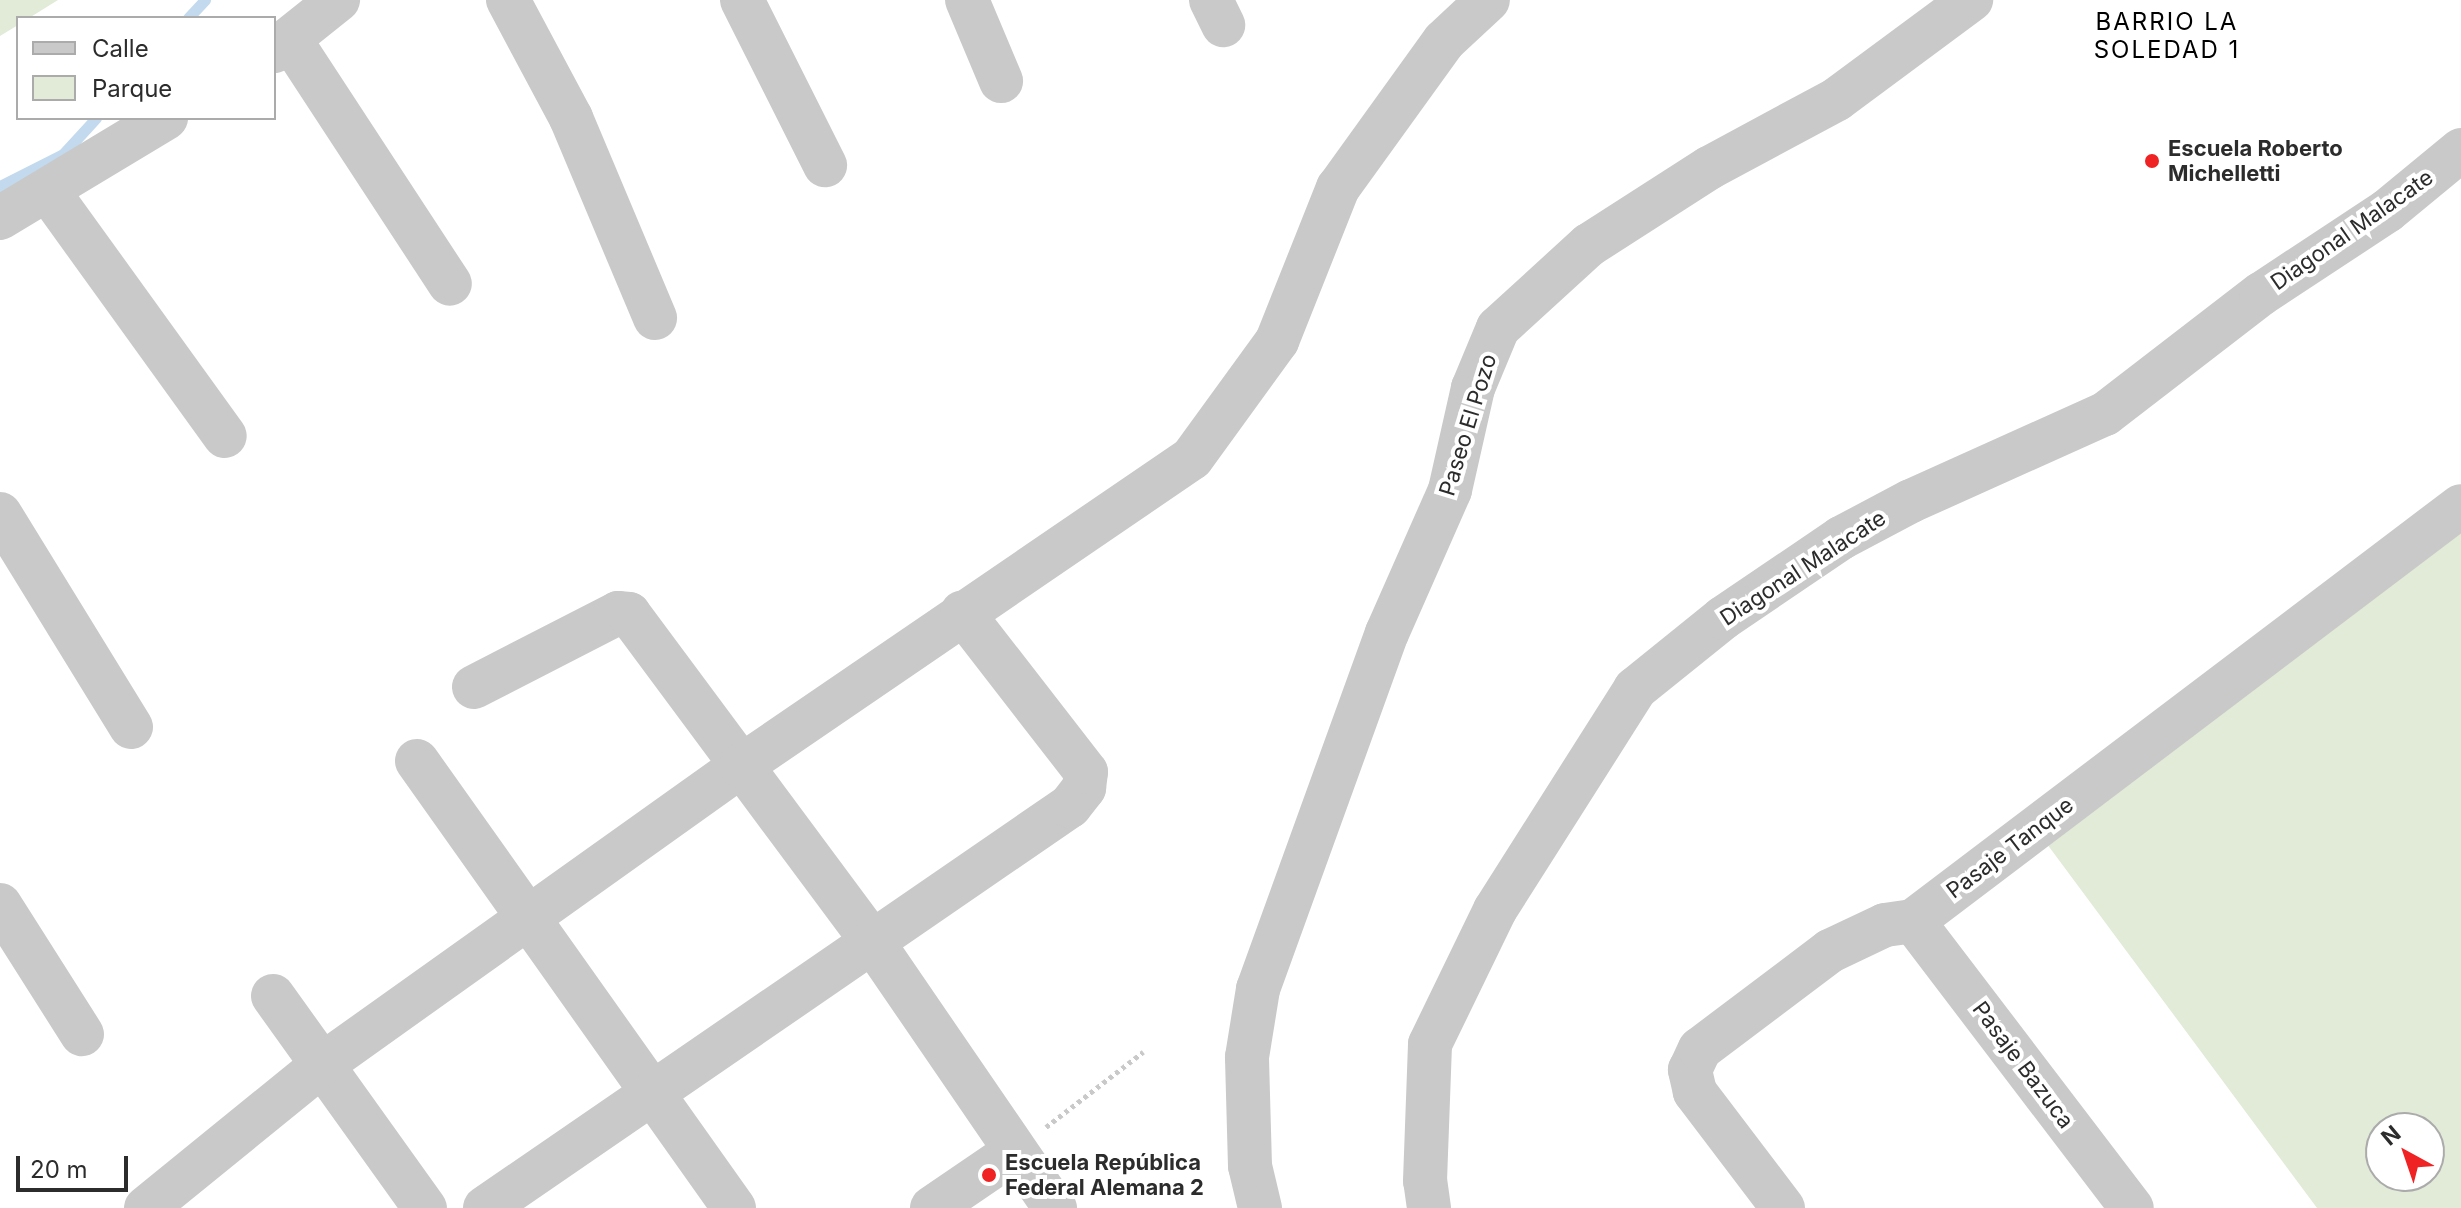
<!DOCTYPE html>
<html>
<head>
<meta charset="utf-8">
<style>
	body { margin:0 }
	#map { position:relative; width:2461px; height:1208px; overflow:hidden; background:#fff; font-family:Inter,sans-serif }
	div>[style] { position:absolute }
	[style*='--x'] { left:calc(var(--x)*1px); top:calc(var(--y)*1px); width:calc(var(--w)*1px); rotate:calc(var(--a)*1deg) }
	.green>* { inset:0; background:#e1ebd8 }
	.stream>* { height:11px; margin:-5.5px; padding:0 5.5px; transform-origin:5.5px; border-radius:5.5px; background:#c3d9ed }
	.path>* { height:5px; margin-top:-2.5px; transform-origin:0; background:repeating-linear-gradient(90deg,#c9c9c9 0 4px,transparent 0 8px) }
	.minor>* { height:44px; margin:-22px; padding:0 22px; transform-origin:22px; border-radius:22px; background:#c9c9c9 }
	.dots>* { width:22px; height:22px; translate:-50% -50%; box-sizing:border-box; border:4px solid #fff; border-radius:50% }
	span { translate:-50% -50%; white-space:nowrap; text-align:center; line-height:1.15; -webkit-text-stroke:8px #fff; paint-order:stroke }
	.poi-label { font-size:22px; color:#2c2c2c; font-weight:700 }
	.left { translate:0 -50%; text-align:left }
	.street-label { font-size:22px; color:#2c2c2c }
	.neighbourhood-label { font-size:24px; color:#000; letter-spacing:2px }
	.legend { position:absolute; left:16px; top:16px; width:260px; height:104px; box-sizing:border-box; background:#fff; border:2px solid #ababab; margin:0; padding:10px 14px; list-style:none; font-size:24px; color:#2c2c2c }
	.legend li { display:flex; align-items:center; gap:16px; height:40px }
	.legend b { width:40px; border:2px solid #ababab }
	.north { position:absolute; left:2365px; top:1112px; width:80px; height:80px; box-sizing:border-box; background:#fff; border:2px solid #ababab; border-radius:50%; rotate:320deg; font-size:22px; font-weight:700; line-height:32px; text-align:center; color:#2c2c2c }
	.north::after { content:''; display:block; margin:auto; width:28px; height:36px; background:#ef2323; clip-path:polygon(50% 0,100% 100%,50% 72%,0 100%) }
	.scale { position:absolute; left:16px; top:1156px; width:112px; height:36px; box-sizing:border-box; border:4px solid #2c2c2c; border-top:0; padding-left:10px; font-size:24px; line-height:28px; white-space:nowrap; color:#2c2c2c; -webkit-text-stroke:6px #fff; paint-order:stroke }
</style>
</head>
<body>
<div id="map">
	<div class="green">
		<i style="clip-path:polygon(0 0,58px 0,29px 18px,18px 18px,18px 25px,0 36px)"></i>
		<i style="clip-path:polygon(evenodd,2461px 529px,2461px 1208px,2317px 1208px,2047px 844px,2461px 529px,2381px 1128px,2429px 1128px,2429px 1176px,2381px 1176px,2381px 1128px)"></i>
	</div>
	<div class="stream">
		<i style="--x:188;--y:18;--w:25;--a:-47"></i>
		<i style="--x:0;--y:186;--w:71;--a:-26.9"></i>
		<i style="--x:63;--y:154;--w:49;--a:-47.5"></i>
	</div>
	<div class="path">
		<i style="--x:1046;--y:1127;--w:123;--a:-37.7"></i>
	</div>
	<div class="minor">
		<i style="--x:508;--y:0;--w:134;--a:61.9"></i>
		<i style="--x:571;--y:118;--w:217;--a:67.2"></i>
		<i style="--x:742;--y:0;--w:185;--a:63.3"></i>
		<i style="--x:967;--y:0;--w:88;--a:67.2"></i>
		<i style="--x:1211;--y:0;--w:28;--a:64"></i>
		<i style="--x:291;--y:41;--w:290;--a:56.8"></i>
		<i style="--x:274;--y:51;--w:82;--a:-38.6"></i>
		<i style="--x:48;--y:191;--w:302;--a:54.2"></i>
		<i style="--x:0;--y:218;--w:194;--a:-31.1"></i>
		<i style="--x:0;--y:514;--w:250;--a:58.4"></i>
		<i style="--x:474;--y:687;--w:162;--a:-27.2"></i>
		<i style="--x:618;--y:613;--w:11;--a:5"></i>
		<i style="--x:629;--y:614;--w:407;--a:53.4"></i>
		<i style="--x:872;--y:941;--w:324;--a:55.6"></i>
		<i style="--x:417;--y:761;--w:548;--a:54.66"></i>
		<i style="--x:0;--y:905;--w:153;--a:57.6"></i>
		<i style="--x:1913;--y:921;--w:361;--a:52.7"></i>
		<i style="--x:273;--y:996;--w:261;--a:54.4"></i>
		<i style="--x:146;--y:1208;--w:228;--a:-39.1"></i>
		<i style="--x:323;--y:1064;--w:513;--a:-35.49"></i>
		<i style="--x:741;--y:766;--w:546;--a:-34.33"></i>
		<i style="--x:1192;--y:458;--w:145;--a:-54"></i>
		<i style="--x:1277;--y:341;--w:165;--a:-68.3"></i>
		<i style="--x:1338;--y:188;--w:181;--a:-54.2"></i>
		<i style="--x:1444;--y:41;--w:60;--a:-43"></i>
		<i style="--x:485;--y:1208;--w:710;--a:-34.5"></i>
		<i style="--x:1070;--y:806;--w:23;--a:-52"></i>
		<i style="--x:1084;--y:788;--w:16;--a:-83"></i>
		<i style="--x:1086;--y:772;--w:202;--a:-127.8"></i>
		<i style="--x:932;--y:1208;--w:99;--a:-34.3"></i>
		<i style="--x:1260;--y:1208;--w:43;--a:-103.4"></i>
		<i style="--x:1250;--y:1166;--w:109;--a:-91.6"></i>
		<i style="--x:1247;--y:1057;--w:69;--a:-80.8"></i>
		<i style="--x:1258;--y:989;--w:379;--a:-70.1"></i>
		<i style="--x:1387;--y:633;--w:156;--a:-66.2"></i>
		<i style="--x:1450;--y:490;--w:105;--a:-77.3"></i>
		<i style="--x:1473;--y:388;--w:65;--a:-67.4"></i>
		<i style="--x:1498;--y:328;--w:123;--a:-42.4"></i>
		<i style="--x:1589;--y:245;--w:143;--a:-32.7"></i>
		<i style="--x:1709;--y:168;--w:145;--a:-28.3"></i>
		<i style="--x:1837;--y:99;--w:167;--a:-36.5"></i>
		<i style="--x:1429;--y:1208;--w:27;--a:-98"></i>
		<i style="--x:1425;--y:1181;--w:137;--a:-87.9"></i>
		<i style="--x:1430;--y:1044;--w:149;--a:-64.1"></i>
		<i style="--x:1495;--y:910;--w:262;--a:-57.6"></i>
		<i style="--x:1635;--y:689;--w:113;--a:-38.9"></i>
		<i style="--x:1723;--y:618;--w:143;--a:-34.1"></i>
		<i style="--x:1841;--y:538;--w:79;--a:-27.9"></i>
		<i style="--x:1911;--y:501;--w:213;--a:-24.2"></i>
		<i style="--x:2105;--y:414;--w:197;--a:-37.6"></i>
		<i style="--x:2261;--y:294;--w:151;--a:-33.4"></i>
		<i style="--x:2387;--y:211;--w:96;--a:-39.5"></i>
		<i style="--x:1783;--y:1208;--w:146;--a:-127.2"></i>
		<i style="--x:1695;--y:1092;--w:23;--a:-103"></i>
		<i style="--x:1690;--y:1070;--w:23;--a:-65"></i>
		<i style="--x:1700;--y:1049;--w:163;--a:-37"></i>
		<i style="--x:1830;--y:951;--w:61;--a:-25.3"></i>
		<i style="--x:1885;--y:925;--w:28;--a:-8"></i>
		<i style="--x:1913;--y:921;--w:687;--a:-37.14"></i>
	</div>
	<div class="dots">
		<i style="left:2152px;top:161px;background:#ef2323"></i>
		<i style="left:989px;top:1175px;background:#ef2323"></i>
	</div>
	<div class="poi-label">
		<span class="left" style="left:2168px;top:161px">Escuela Roberto<br>Michelletti</span>
		<span class="left" style="left:1005px;top:1175px">Escuela República<br>Federal Alemana 2</span>
	</div>
	<div class="street-label">
		<span style="left:2352px;top:230px;rotate:-35deg">Diagonal Malacate</span>
		<span style="left:1468px;top:425px;rotate:-73deg">Paseo El Pozo</span>
		<span style="left:1803px;top:568px;rotate:-33deg">Diagonal Malacate</span>
		<span style="left:2010px;top:848px;rotate:-37deg">Pasaje Tanque</span>
		<span style="left:2023px;top:1065px;rotate:53deg">Pasaje Bazuca</span>
	</div>
	<div class="neighbourhood-label">
		<span style="left:2167px;top:36px">BARRIO LA<br>SOLEDAD 1</span>
	</div>
	<ul class="legend">
	<li><b style="height:10px;background:#c9c9c9"></b>Calle</li>
	<li><b style="height:22px;background:#e1ebd8"></b>Parque</li>
	</ul>
	<div class="north">N</div>
	<div class="scale">20 m</div>
</div>
</body>
</html>
